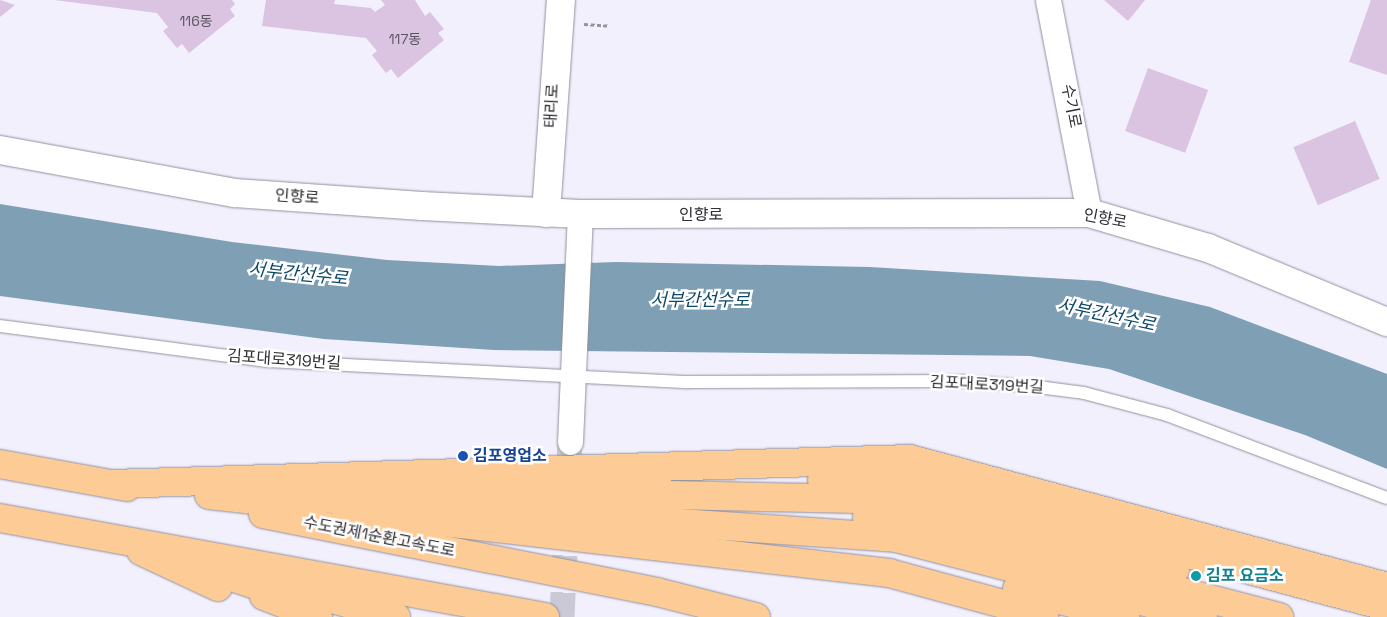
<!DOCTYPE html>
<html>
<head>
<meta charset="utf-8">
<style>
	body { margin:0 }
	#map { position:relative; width:1387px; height:617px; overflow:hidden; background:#f2f0fd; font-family:"Space Grotesk","Noto Sans KR",sans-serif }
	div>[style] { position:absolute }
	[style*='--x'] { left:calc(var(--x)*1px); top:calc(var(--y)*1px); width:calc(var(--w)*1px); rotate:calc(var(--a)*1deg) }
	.water>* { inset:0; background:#7f9fb4 }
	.building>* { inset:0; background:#dac4e2; transform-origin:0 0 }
	.street-tunnel>* { height:25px; margin-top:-12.5px; transform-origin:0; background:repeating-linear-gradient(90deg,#cbc9d5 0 25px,transparent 0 37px) }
	.path>* { height:3px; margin-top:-1.5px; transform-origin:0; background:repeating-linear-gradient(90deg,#95949d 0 4px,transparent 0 6.5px) }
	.roads { filter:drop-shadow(0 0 1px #91909c) drop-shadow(0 0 1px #91909c) }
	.lane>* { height:12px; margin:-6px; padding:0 6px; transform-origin:6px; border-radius:6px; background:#fff }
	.street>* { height:25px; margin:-12.5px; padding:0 12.5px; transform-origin:12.5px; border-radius:12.5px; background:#fff }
	.secondary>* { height:28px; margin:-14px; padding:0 14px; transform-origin:14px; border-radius:14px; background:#fff }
	.highway>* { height:28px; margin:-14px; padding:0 14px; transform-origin:14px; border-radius:14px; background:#fdcb95 }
	.dots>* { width:14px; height:14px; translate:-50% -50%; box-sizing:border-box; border:2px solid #fff; border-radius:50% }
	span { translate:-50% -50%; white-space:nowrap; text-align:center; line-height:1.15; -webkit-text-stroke:5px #fff; paint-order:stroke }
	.number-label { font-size:14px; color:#5a5460 }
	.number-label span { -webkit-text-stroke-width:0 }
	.street-label { font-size:16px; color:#2f2f34 }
	.transit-label { font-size:16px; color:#164399; font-weight:700 }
	.left { translate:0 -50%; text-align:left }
	.culture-label { font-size:16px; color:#0d838f; font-weight:700 }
	.water-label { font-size:18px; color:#0d4867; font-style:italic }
</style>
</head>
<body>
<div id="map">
	<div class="water">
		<i style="clip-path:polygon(0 204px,232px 242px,387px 260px,499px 266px,616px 262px,870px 267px,1100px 281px,1210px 307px,1387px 374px,1387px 469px,1305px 435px,1109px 369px,1030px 356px,494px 350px,324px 339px,0 296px)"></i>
	</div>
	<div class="building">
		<i style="clip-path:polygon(0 0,15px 5px,0 17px)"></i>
		<i style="clip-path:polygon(54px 0,232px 0,235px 4px,230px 9px,235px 16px,189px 53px,182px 44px,177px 48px,163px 31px,168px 27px,157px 13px)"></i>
		<i style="clip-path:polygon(266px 0,335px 0,334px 4px,371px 8px,375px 12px,385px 5px,381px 0,415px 0,425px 16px,430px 12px,444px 29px,438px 33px,444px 40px,398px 78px,391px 69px,386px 73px,372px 55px,377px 51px,366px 38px,262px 26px)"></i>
		<i style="clip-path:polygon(1104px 0,1145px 0,1128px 21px)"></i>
		<i style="clip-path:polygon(1371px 0,1387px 0,1387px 75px,1349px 62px)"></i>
		<i style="left:1148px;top:68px;width:64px;height:67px;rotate:20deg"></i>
		<i style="left:1355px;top:121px;width:63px;height:67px;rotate:67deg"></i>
	</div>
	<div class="street-tunnel">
		<i style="--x:562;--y:617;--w:175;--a:-87.4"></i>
	</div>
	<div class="path">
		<i style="--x:584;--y:24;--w:26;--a:4"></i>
	</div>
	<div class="roads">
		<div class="lane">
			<i style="--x:0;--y:326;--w:269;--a:7.5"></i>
			<i style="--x:267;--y:361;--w:422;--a:2.9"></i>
			<i style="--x:688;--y:382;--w:273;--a:-0.2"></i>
			<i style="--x:961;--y:381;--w:77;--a:4.5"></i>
			<i style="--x:1038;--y:387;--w:46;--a:7.4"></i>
			<i style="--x:1084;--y:393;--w:86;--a:14.8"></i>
			<i style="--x:1167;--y:415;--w:235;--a:20.7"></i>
		</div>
		<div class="street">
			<i style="--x:1048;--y:0;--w:217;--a:79.1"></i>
			<i style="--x:570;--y:442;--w:228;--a:-87.5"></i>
		</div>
		<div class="secondary">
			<i style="--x:0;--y:150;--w:239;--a:10.4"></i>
			<i style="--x:235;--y:193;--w:187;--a:4"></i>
			<i style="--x:422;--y:206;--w:158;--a:2.9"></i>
			<i style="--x:580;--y:214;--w:509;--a:-0.11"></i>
			<i style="--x:1089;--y:213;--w:124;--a:16.4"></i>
			<i style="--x:1208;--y:248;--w:194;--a:22.5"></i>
			<i style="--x:546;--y:213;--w:214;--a:-86"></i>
		</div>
		<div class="highway">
			<i style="--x:0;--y:464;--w:129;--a:10.3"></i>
			<i style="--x:822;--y:480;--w:89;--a:0"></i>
			<i style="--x:911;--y:480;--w:493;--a:14.9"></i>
			<i style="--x:111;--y:484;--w:799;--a:-1.79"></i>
			<i style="--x:910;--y:459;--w:494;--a:15"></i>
			<i style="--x:477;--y:491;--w:429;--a:1.2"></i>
			<i style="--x:906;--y:500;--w:278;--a:14.4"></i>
			<i style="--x:345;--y:494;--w:151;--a:2.7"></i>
			<i style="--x:209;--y:495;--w:82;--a:6.3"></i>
			<i style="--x:272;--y:495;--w:92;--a:3.7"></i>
			<i style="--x:474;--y:509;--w:423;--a:3.9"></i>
			<i style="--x:896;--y:538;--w:317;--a:14.4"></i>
			<i style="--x:346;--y:511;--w:547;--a:6.51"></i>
			<i style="--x:889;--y:573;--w:161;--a:15.2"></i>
			<i style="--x:263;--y:514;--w:402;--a:11.2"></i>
			<i style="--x:657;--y:592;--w:102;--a:14.2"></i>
			<i style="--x:867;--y:517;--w:32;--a:2"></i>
			<i style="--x:899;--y:518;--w:393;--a:14.6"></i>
			<i style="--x:0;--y:518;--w:554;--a:10.3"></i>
			<i style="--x:141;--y:551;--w:85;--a:25.1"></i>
			<i style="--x:202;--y:567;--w:88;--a:18.6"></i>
			<i style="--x:269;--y:581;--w:132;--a:15.8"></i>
			<i style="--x:1017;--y:589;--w:112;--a:14.5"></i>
			<i style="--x:264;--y:596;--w:58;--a:21.3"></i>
		</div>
	</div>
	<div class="dots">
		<i style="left:463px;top:456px;background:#1a4fb4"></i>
		<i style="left:1196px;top:576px;background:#0f9aa8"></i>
	</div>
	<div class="number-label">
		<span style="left:196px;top:21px">116동</span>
		<span style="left:405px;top:39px">117동</span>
	</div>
	<div class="street-label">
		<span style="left:552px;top:106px;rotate:-87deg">태리로</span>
		<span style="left:1071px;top:106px;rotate:79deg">수기로</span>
		<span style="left:297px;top:197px;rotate:4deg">인향로</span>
		<span style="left:701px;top:215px">인향로</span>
		<span style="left:1105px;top:219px;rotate:11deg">인향로</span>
		<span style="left:284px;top:360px;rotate:4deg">김포대로319번길</span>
		<span style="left:987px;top:385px;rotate:3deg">김포대로319번길</span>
		<span style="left:379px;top:537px;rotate:11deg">수도권제1순환고속도로</span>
	</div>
	<div class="transit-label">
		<span class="left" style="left:473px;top:456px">김포영업소</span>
	</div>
	<div class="culture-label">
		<span class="left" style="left:1206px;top:576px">김포 요금소</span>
	</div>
	<div class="water-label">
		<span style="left:298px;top:274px;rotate:6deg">서부간선수로</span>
		<span style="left:700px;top:300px">서부간선수로</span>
		<span style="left:1106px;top:315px;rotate:12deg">서부간선수로</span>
	</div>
</div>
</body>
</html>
